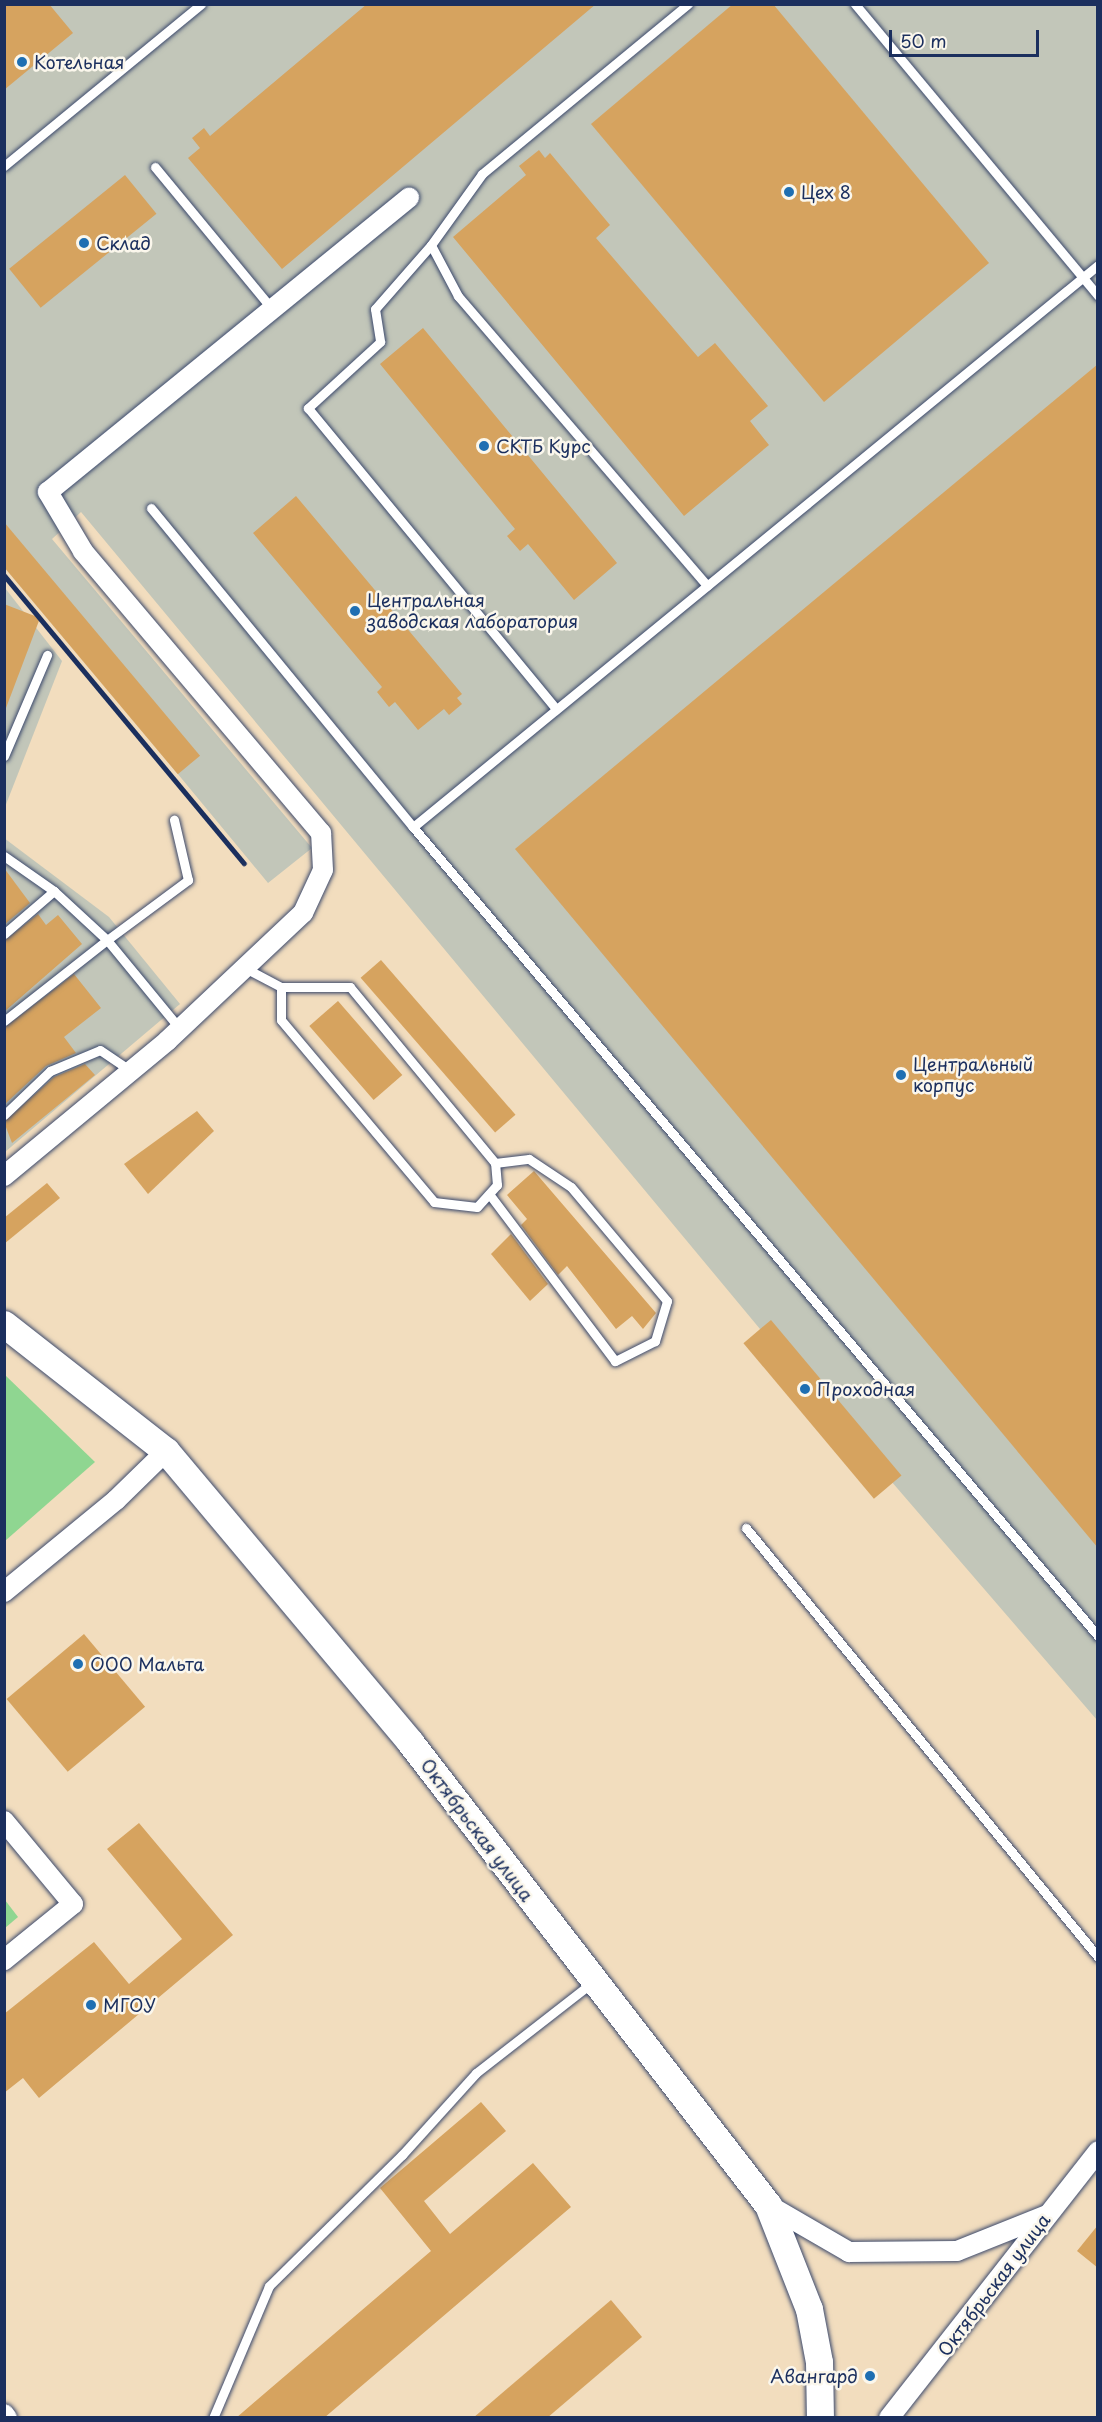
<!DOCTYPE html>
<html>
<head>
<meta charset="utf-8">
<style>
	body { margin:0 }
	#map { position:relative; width:1102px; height:2422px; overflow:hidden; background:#f2ddbe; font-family:"Playpen Sans",sans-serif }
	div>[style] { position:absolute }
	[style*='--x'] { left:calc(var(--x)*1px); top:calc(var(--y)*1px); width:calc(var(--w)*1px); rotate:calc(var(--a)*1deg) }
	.industrial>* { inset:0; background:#c2c6b9 }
	.green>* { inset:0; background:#8fd691 }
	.building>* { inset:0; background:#d6a35f; transform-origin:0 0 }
	.roads { filter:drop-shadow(0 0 2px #3b496c) drop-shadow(0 0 2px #3b496c) }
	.service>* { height:9px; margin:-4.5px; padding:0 4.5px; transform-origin:4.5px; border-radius:4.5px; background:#fff }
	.minor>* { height:20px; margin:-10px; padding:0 10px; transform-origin:10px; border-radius:10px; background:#fff }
	.secondary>* { height:27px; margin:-13.5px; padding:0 13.5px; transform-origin:13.5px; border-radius:13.5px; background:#fff }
	.rail>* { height:4.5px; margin:-2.25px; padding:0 2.25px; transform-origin:2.25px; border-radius:2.25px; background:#1b2f5e }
	.dots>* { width:16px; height:16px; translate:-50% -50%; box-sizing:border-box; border:3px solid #fbf7ec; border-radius:50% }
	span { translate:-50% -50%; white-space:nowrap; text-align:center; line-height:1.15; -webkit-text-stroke:5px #fbf7ec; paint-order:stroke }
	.poi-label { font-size:18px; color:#1b2f5e }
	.left { translate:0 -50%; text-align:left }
	.right { translate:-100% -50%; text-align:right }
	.street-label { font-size:18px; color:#1b2f5e }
	.frame { position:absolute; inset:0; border:6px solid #1b2f5e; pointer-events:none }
	.scale { position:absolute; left:889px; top:30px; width:150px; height:27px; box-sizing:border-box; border:3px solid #1b2f5e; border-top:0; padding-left:8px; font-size:18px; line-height:21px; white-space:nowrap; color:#1b2f5e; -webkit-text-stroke:4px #fbf7ec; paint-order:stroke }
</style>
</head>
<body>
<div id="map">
	<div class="industrial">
		<i style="clip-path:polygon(4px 5px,1097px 5px,1097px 1720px,760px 1329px,81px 512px,52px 539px,312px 848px,268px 883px,5px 565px)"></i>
		<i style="clip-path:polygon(5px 588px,62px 661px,5px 807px)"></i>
		<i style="clip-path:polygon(4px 838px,109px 917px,180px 1004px,5px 1152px)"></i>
	</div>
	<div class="green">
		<i style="clip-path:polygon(5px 1375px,95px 1462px,5px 1541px)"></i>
		<i style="clip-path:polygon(5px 1900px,18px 1917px,5px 1928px,4px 1928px)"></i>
	</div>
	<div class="building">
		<i style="clip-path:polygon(4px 4px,49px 4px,73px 33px,4px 90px)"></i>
		<i style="clip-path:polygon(367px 4px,596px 4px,282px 269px,188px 158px,200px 148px,192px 138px,204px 128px,210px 136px)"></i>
		<i style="clip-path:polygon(733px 4px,773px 4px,989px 263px,824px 402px,591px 124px)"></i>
		<i style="clip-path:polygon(539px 150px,545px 158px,550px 153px,610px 225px,596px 238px,698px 357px,715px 343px,768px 406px,750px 421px,769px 445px,684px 516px,453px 237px,526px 175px,519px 166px)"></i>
		<i style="left:125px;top:175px;width:50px;height:149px;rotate:51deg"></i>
		<i style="clip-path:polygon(423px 328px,617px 563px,574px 600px,528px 544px,520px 551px,507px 536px,515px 529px,380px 364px)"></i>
		<i style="clip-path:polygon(1098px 364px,1098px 1548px,515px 849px)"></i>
		<i style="clip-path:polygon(296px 496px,462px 694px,457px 698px,462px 704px,449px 715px,444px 709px,418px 730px,395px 702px,389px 707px,377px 692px,382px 687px,253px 533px)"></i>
		<i style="left:4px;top:522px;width:305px;height:29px;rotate:50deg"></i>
		<i style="clip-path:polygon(4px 604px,40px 618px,6px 708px,4px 707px)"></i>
		<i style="clip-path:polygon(4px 868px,30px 903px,4px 925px)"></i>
		<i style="clip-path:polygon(38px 914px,46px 925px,58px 915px,82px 944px,4px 1012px,4px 941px)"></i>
		<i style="left:381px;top:960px;width:205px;height:27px;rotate:49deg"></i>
		<i style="clip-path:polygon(74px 974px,101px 1008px,64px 1037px,76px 1053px,46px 1066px,4px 1105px,4px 1028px)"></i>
		<i style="left:338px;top:1001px;width:98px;height:38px;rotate:49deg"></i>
		<i style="clip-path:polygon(85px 1064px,95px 1075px,12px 1143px,4px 1122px,54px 1077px)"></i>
		<i style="clip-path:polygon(197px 1111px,214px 1131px,148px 1194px,124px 1164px)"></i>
		<i style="clip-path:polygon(534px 1171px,656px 1313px,643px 1329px,632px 1316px,616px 1329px,567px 1266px,558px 1275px,521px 1225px,527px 1219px,507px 1195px)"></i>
		<i style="clip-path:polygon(47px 1183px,60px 1198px,4px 1244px,4px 1218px)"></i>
		<i style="clip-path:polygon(511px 1234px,548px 1284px,530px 1301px,491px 1254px)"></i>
		<i style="left:771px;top:1320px;width:203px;height:36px;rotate:50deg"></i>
		<i style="left:84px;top:1634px;width:95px;height:101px;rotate:50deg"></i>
		<i style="clip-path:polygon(139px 1823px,233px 1935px,39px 2098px,23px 2078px,4px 2093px,4px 2014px,94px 1942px,129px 1984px,182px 1939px,107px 1849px)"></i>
		<i style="clip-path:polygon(481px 2102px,506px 2131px,424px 2201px,450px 2234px,533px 2163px,571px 2207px,324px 2418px,236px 2418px,431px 2251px,380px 2188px)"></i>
		<i style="clip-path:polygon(1098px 2225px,1098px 2268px,1077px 2251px)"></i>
		<i style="clip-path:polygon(611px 2300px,642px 2337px,547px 2418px,473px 2418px)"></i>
	</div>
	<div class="roads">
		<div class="service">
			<i style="--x:688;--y:4;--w:267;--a:140.5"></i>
			<i style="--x:482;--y:174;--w:87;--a:125.7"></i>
			<i style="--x:431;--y:245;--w:58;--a:62.1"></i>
			<i style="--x:458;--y:296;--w:382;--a:49.3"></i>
			<i style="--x:855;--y:4;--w:380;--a:50.2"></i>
			<i style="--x:4;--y:166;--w:255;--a:-39.4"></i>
			<i style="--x:155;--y:167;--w:184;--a:50.5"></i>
			<i style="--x:431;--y:245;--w:85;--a:131.2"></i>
			<i style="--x:375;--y:309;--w:33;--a:81"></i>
			<i style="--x:380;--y:342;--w:98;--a:137.5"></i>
			<i style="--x:308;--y:408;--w:390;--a:50.5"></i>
			<i style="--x:1098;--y:265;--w:886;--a:140.63"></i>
			<i style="--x:413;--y:827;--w:1060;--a:49.74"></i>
			<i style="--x:151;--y:508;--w:413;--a:50.6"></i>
			<i style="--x:4;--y:756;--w:110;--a:-66.9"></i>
			<i style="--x:4;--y:856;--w:61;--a:35"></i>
			<i style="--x:4;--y:934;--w:66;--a:-40.7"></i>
			<i style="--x:54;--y:891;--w:72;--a:42.8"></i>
			<i style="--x:107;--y:940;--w:101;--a:-36.5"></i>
			<i style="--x:188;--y:880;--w:62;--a:-103.1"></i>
			<i style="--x:245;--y:968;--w:41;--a:27.8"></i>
			<i style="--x:281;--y:987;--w:69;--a:0"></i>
			<i style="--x:350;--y:987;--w:228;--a:50.5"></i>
			<i style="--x:495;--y:1163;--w:34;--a:-7"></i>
			<i style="--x:529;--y:1159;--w:50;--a:33.7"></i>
			<i style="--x:571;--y:1187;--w:149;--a:49.9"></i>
			<i style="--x:667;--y:1301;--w:42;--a:106.7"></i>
			<i style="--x:655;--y:1341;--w:45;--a:153.4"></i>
			<i style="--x:615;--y:1361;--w:209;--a:-127"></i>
			<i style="--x:281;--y:987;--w:33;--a:90"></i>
			<i style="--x:281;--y:1020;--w:238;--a:49.9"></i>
			<i style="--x:434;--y:1202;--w:43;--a:6.6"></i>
			<i style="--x:477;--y:1207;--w:30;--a:-48"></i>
			<i style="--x:497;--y:1185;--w:22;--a:-95"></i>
			<i style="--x:4;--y:1021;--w:131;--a:-38.2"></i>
			<i style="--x:107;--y:940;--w:115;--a:50.6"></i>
			<i style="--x:4;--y:1115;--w:64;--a:-43.7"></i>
			<i style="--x:50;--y:1071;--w:54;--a:-22.8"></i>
			<i style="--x:100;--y:1050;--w:37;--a:34"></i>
			<i style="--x:746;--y:1528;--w:555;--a:50.63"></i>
			<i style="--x:213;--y:2418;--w:143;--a:-67"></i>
			<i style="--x:269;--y:2286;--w:187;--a:-44.6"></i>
			<i style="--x:402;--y:2155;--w:110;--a:-47.9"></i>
			<i style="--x:476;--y:2073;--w:148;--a:-37.9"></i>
		</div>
		<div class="minor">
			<i style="--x:4;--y:1176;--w:212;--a:-39.6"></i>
			<i style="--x:167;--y:1041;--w:187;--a:-43.3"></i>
			<i style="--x:303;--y:913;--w:47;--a:-65.1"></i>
			<i style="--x:323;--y:870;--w:37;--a:-93"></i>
			<i style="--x:321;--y:833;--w:369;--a:-130.2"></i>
			<i style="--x:83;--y:551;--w:69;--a:-120.7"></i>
			<i style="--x:48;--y:492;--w:466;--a:-39.2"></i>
			<i style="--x:4;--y:1592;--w:145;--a:-39.4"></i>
			<i style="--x:116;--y:1500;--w:70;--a:-44.4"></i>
			<i style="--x:4;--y:1821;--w:108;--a:50.3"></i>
			<i style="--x:73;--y:1904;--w:89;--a:140.9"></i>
			<i style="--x:768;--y:2205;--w:94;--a:30.1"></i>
			<i style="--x:849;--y:2252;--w:108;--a:-0.5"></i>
			<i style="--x:957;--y:2251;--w:97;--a:-21.8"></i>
			<i style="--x:4;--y:2414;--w:5;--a:53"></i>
			<i style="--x:889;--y:2418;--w:339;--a:-51.9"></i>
		</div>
		<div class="secondary">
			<i style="--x:4;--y:1324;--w:206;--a:38.1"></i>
			<i style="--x:166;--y:1451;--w:380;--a:50"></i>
			<i style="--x:410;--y:1742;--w:585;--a:52.29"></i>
			<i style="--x:768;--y:2205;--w:112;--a:68.5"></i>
			<i style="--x:809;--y:2309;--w:54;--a:79.3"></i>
			<i style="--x:819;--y:2362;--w:56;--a:89"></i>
		</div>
	</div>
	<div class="rail">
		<i style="--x:4;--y:575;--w:375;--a:50.2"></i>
	</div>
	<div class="dots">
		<i style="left:22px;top:62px;background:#1f6fb2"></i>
		<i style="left:789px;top:192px;background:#1f6fb2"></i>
		<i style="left:84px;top:243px;background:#1f6fb2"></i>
		<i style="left:484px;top:446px;background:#1f6fb2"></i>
		<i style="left:355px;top:611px;background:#1f6fb2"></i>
		<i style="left:901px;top:1075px;background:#1f6fb2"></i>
		<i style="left:805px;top:1389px;background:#1f6fb2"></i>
		<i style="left:78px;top:1664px;background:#1f6fb2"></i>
		<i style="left:91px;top:2005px;background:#1f6fb2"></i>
		<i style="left:870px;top:2376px;background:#1f6fb2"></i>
	</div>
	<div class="poi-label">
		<span class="left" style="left:34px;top:62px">Котельная</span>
		<span class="left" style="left:801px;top:192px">Цех 8</span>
		<span class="left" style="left:96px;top:243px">Склад</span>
		<span class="left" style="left:496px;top:446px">СКТБ Курс</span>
		<span class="left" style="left:367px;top:611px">Центральная<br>заводская лаборатория</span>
		<span class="left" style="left:913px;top:1075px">Центральный<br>корпус</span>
		<span class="left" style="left:817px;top:1389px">Проходная</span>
		<span class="left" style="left:90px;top:1664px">ООО Мальта</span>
		<span class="left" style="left:103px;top:2005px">МГОУ</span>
		<span class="right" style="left:858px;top:2376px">Авангард</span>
	</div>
	<div class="street-label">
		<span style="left:477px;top:1830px;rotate:53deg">Октябрьская улица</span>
		<span style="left:994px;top:2285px;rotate:-53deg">Октябрьская улица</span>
	</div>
	<div class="frame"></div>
	<div class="scale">50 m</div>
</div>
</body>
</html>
